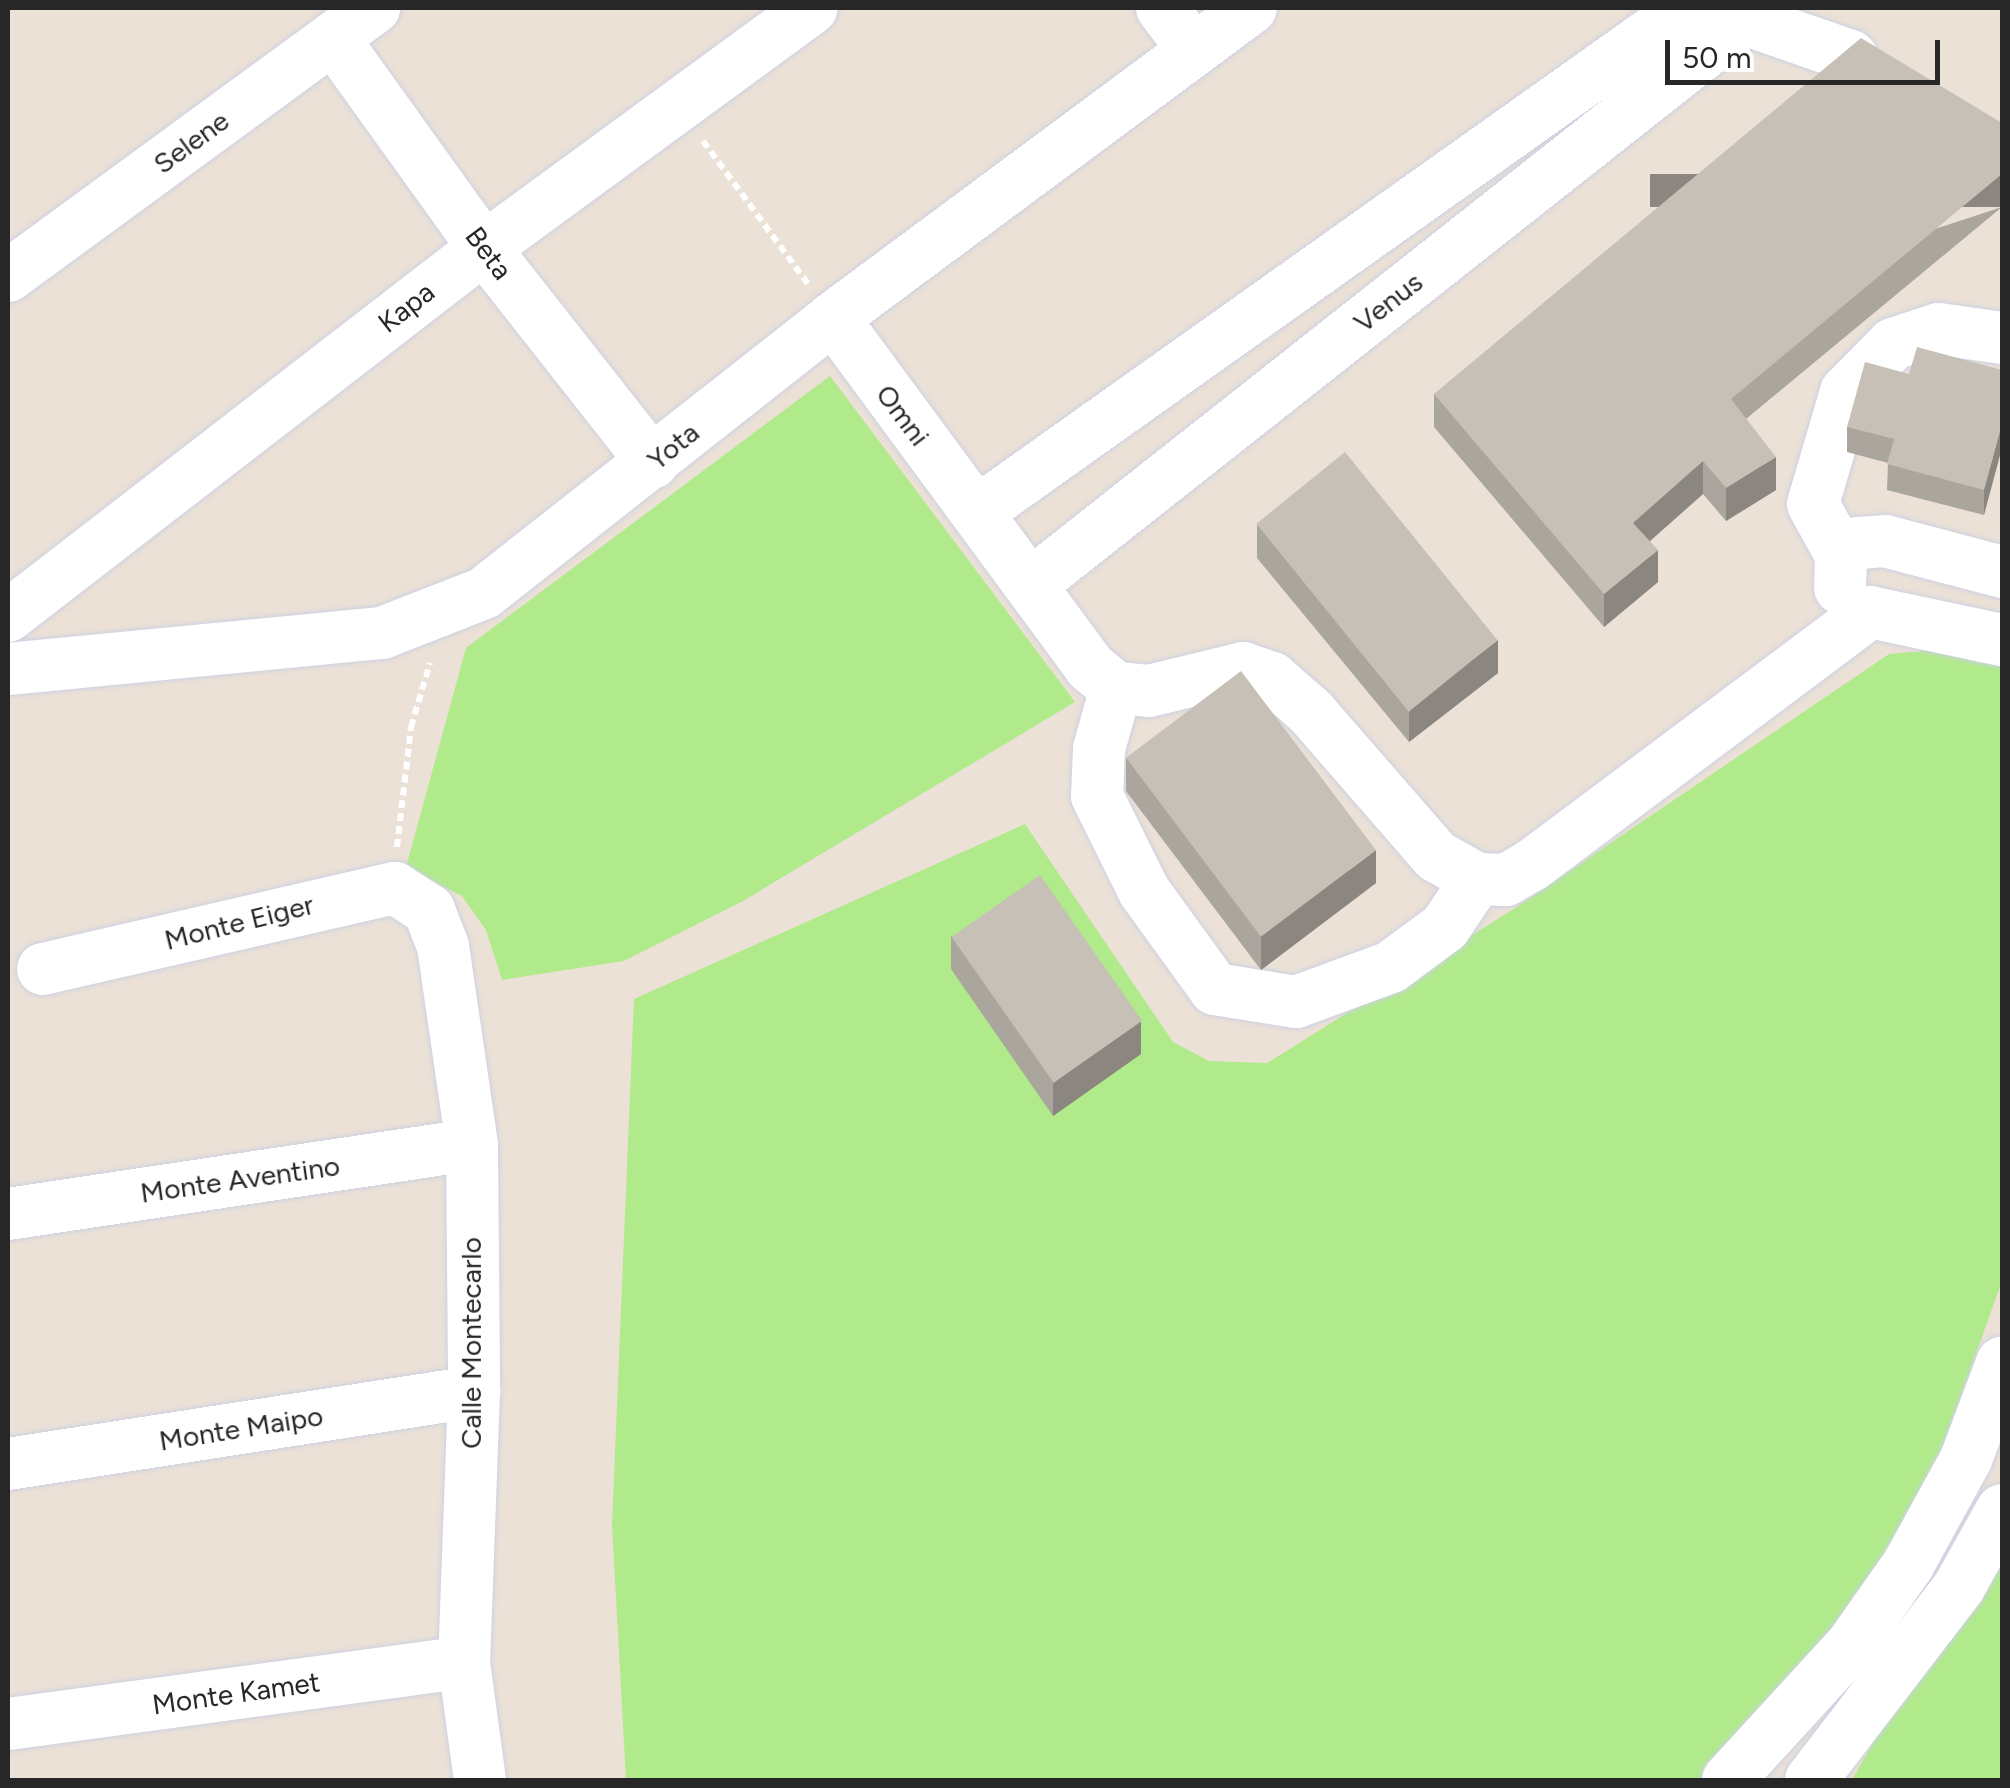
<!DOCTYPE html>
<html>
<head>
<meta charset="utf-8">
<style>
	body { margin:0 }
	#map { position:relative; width:2010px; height:1788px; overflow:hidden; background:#ece1d6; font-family:Figtree,sans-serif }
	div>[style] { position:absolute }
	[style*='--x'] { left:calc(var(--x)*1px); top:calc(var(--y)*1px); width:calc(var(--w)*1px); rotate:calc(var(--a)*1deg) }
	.green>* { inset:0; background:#b1ea8b }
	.path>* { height:6px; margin-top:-3px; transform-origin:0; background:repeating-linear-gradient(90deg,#fff 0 8px,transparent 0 13px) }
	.roads { filter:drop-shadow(0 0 2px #ccd1e3) drop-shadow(0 0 2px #ccd1e3) }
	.minor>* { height:52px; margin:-26px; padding:0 26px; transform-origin:26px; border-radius:26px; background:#fff }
	.wall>* { inset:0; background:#aaa59d }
	.shaded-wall>* { inset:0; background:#8b867f; transform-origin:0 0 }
	.building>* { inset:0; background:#c6c0b6; transform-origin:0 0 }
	span { translate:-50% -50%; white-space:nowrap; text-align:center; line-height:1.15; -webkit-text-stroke:9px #fff; paint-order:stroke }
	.street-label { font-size:28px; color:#272727 }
	.frame { position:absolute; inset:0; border:10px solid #272727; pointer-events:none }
	.scale { position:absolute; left:1665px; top:40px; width:275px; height:45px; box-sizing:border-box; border:5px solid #272727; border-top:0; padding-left:12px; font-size:30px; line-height:35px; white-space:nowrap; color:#272727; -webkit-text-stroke:8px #fff; paint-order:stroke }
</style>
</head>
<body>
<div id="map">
	<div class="green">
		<i style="clip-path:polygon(830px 376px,1075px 702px,743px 901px,624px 961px,502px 980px,486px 930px,462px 896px,406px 867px,466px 648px)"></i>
		<i style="clip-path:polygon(1957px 648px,2002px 663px,2002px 1281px,1907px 1546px,1761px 1780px,626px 1780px,612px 1525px,634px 999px,1025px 824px,1173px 1042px,1209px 1061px,1267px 1063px,1509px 912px,1889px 654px)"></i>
		<i style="clip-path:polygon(2002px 1494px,2002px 1780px,1852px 1780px,1993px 1527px)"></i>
	</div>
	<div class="path">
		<i style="--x:703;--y:141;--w:177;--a:53.7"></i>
		<i style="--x:397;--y:847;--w:121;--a:-83.3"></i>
		<i style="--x:411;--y:727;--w:67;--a:-73.5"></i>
	</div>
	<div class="roads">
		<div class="minor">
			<i style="--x:1162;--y:8;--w:51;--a:52.9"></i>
			<i style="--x:1715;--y:9;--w:144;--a:19.1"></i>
			<i style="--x:333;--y:38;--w:259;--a:54.3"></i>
			<i style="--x:484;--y:248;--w:273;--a:51.8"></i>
			<i style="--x:8;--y:276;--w:454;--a:-36.2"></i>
			<i style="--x:833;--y:318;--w:433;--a:53.6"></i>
			<i style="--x:1090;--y:667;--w:33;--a:39"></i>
			<i style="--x:1116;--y:688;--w:33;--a:5"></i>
			<i style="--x:1149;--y:691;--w:97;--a:-13.7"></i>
			<i style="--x:1243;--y:668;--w:31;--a:19"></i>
			<i style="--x:1272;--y:678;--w:50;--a:41"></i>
			<i style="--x:1310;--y:711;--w:192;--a:49"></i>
			<i style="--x:1436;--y:856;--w:47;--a:29.3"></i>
			<i style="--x:1477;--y:879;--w:29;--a:2"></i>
			<i style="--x:1506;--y:880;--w:30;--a:-30"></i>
			<i style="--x:1532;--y:865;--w:422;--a:-36.8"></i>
			<i style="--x:1870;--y:612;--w:135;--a:12"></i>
			<i style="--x:977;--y:512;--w:871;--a:-35.37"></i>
			<i style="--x:1841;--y:555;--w:58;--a:-118.8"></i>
			<i style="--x:1813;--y:504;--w:117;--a:-73.6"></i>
			<i style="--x:1846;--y:392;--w:67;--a:-45.6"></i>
			<i style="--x:1893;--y:344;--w:48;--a:-18.1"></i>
			<i style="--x:1939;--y:329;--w:64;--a:8.1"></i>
			<i style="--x:1030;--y:585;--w:912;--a:-38.28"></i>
			<i style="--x:1840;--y:588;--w:33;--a:-88"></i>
			<i style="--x:1841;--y:555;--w:21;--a:-35"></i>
			<i style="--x:1858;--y:543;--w:27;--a:-4"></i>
			<i style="--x:1885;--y:541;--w:121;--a:14.8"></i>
			<i style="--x:8;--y:616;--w:602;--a:-37.71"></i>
			<i style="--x:484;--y:248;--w:406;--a:-36.2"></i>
			<i style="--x:8;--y:669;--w:376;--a:-5.5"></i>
			<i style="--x:382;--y:633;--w:110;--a:-21.4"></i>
			<i style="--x:484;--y:593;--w:444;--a:-38.2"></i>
			<i style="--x:833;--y:318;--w:520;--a:-36.56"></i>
			<i style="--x:1116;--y:688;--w:63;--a:105.6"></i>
			<i style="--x:1099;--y:749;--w:47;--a:92.4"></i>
			<i style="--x:1097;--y:796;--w:106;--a:63.7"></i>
			<i style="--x:1144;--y:891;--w:121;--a:54.1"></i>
			<i style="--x:1215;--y:989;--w:82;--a:9.1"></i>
			<i style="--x:1296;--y:1002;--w:101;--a:-20.2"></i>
			<i style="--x:1391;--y:967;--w:67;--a:-36.5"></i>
			<i style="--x:1445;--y:927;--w:58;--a:-56.3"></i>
			<i style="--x:43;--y:969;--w:361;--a:-13"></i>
			<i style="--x:395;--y:888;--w:40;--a:32.9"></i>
			<i style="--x:429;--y:910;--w:39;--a:69"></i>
			<i style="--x:443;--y:946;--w:201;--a:81.7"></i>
			<i style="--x:472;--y:1145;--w:247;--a:89.5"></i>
			<i style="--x:474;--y:1392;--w:270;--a:92.1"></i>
			<i style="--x:464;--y:1662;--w:119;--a:82.3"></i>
			<i style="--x:8;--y:1214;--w:469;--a:-8.5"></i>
			<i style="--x:8;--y:1464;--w:472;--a:-8.8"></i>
			<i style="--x:8;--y:1724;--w:460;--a:-7.7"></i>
			<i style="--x:1728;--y:1780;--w:182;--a:-47.5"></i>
			<i style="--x:1851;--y:1646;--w:99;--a:-54.9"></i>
			<i style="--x:1908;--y:1565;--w:121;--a:-61.3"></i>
			<i style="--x:1966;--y:1459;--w:103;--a:-69.4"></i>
			<i style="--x:1811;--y:1780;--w:243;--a:-52.5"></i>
			<i style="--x:1959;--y:1587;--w:88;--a:-60.8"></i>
		</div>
	</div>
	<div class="wall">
		<i style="clip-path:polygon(2002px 207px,1746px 419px,1776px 490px,1726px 521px,1703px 494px,1650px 541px,1658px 582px,1604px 627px,1434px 427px,1434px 394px)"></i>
		<i style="clip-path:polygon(2002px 370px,1984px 515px,1887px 490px,1888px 463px,1847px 452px,1847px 427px,1909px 374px)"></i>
		<i style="clip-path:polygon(1257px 525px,1498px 673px,1409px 742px,1257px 558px)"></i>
		<i style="clip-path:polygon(1126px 758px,1376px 883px,1261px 970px,1126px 791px)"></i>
		<i style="clip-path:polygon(951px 936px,1141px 1054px,1053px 1116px,951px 969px)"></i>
	</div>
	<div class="shaded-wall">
		<i style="left:2002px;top:174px;width:33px;height:352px;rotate:90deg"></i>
		<i style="clip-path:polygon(2002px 423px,2002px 448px,1984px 515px,1984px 490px)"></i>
		<i style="clip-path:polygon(1776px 457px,1776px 490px,1726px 521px,1726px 488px)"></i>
		<i style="clip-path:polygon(1703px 461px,1703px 494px,1633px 556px,1633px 523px)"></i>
		<i style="clip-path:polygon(1658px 550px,1658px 582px,1604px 627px,1604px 594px)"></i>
		<i style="clip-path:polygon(1498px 640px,1498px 673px,1409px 742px,1409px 709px)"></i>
		<i style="clip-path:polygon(1376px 850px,1376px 883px,1261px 970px,1261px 937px)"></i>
		<i style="clip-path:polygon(1141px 1021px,1141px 1054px,1053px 1116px,1053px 1083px)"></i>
	</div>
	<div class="building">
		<i style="clip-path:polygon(1861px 38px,2002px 123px,2002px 174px,1731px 399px,1776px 457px,1726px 488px,1703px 461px,1633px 523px,1658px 550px,1604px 594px,1434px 394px)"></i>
		<i style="clip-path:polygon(1917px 347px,2002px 370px,2002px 423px,1984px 490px,1887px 464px,1894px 439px,1847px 427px,1865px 362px,1909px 374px)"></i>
		<i style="left:1345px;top:452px;width:242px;height:114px;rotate:51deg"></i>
		<i style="left:1241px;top:671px;width:224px;height:144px;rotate:53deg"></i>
		<i style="left:1040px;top:875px;width:178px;height:108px;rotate:55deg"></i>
	</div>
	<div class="street-label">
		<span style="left:191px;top:142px;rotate:-36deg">Selene</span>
		<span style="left:489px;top:253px;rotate:53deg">Beta</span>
		<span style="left:1388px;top:302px;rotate:-38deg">Venus</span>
		<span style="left:406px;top:307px;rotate:-38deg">Kapa</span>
		<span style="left:903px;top:415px;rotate:53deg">Omni</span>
		<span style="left:673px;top:446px;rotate:-39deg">Yota</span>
		<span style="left:239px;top:922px;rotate:-14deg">Monte Eiger</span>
		<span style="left:240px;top:1179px;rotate:-8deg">Monte Aventino</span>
		<span style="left:471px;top:1343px;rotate:-90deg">Calle Montecarlo</span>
		<span style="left:241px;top:1428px;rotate:-9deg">Monte Maipo</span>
		<span style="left:236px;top:1693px;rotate:-8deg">Monte Kamet</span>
	</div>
	<div class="frame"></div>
	<div class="scale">50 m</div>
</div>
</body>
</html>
